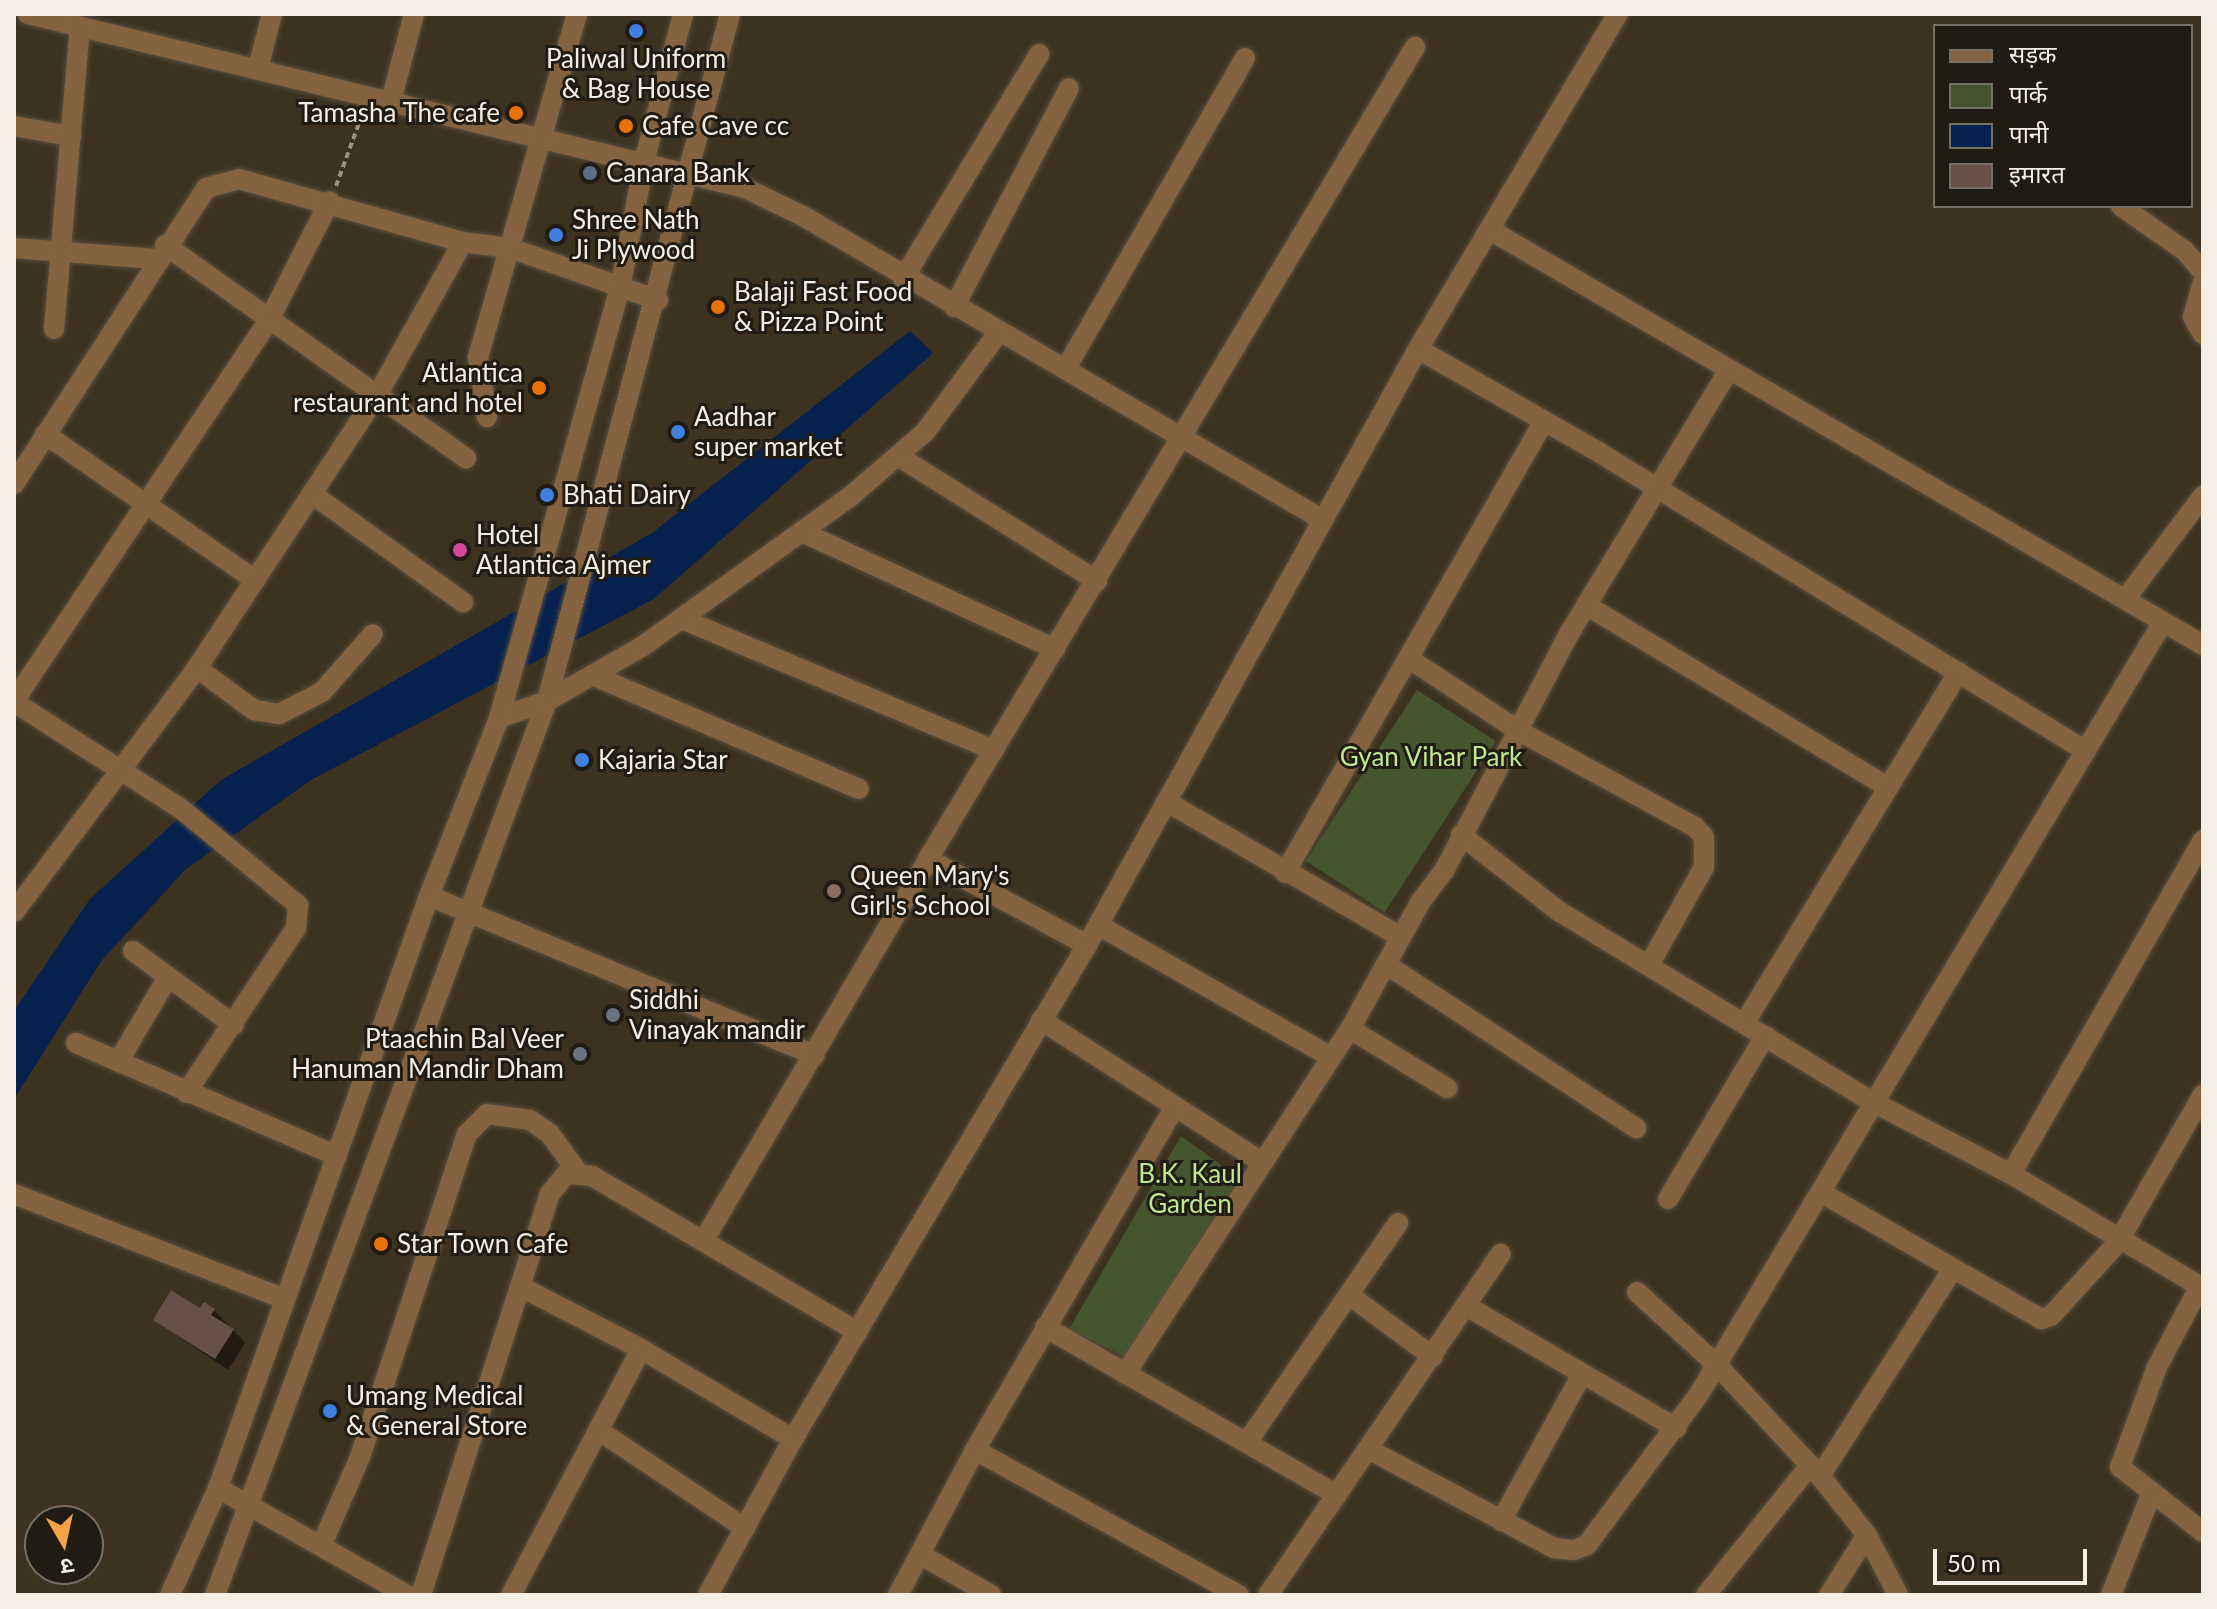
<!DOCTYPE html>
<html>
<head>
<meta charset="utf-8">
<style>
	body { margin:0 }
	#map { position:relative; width:2217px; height:1609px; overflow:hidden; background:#3d3220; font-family:Lato,"Noto Sans Devanagari",sans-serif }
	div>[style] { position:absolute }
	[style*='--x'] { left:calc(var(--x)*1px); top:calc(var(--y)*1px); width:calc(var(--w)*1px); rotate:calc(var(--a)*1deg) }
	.green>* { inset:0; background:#44552f; transform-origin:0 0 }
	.water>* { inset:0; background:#06214e }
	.shadow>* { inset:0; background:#0007 }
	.building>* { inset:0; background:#665047 }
	.path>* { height:4px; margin-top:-2px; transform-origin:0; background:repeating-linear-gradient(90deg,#9b9283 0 6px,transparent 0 10px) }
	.roads { filter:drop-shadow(0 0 2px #5a503f) drop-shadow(0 0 2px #5a503f) }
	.minor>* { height:20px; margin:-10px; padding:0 10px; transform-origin:10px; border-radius:10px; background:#866340 }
	.dots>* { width:22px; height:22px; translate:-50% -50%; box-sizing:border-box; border:4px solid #201b13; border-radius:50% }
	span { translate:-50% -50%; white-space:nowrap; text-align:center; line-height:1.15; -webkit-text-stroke:6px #201b13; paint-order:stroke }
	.poi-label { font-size:26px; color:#f5efe3 }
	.right { translate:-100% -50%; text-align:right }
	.left { translate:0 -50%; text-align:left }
	.park-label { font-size:26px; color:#c0e891 }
	.frame { position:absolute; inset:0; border:16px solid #f5efe3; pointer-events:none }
	.legend { position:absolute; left:1933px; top:24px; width:260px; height:184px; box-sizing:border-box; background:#201b13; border:2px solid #757066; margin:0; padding:10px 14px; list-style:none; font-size:24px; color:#f5efe3 }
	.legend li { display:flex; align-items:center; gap:16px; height:40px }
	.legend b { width:40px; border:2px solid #757066 }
	.north { position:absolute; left:24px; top:1505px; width:80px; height:80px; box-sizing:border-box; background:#201b13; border:2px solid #757066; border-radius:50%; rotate:171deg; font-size:22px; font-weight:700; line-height:32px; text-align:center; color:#f5efe3 }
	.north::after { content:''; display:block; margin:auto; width:28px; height:36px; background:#f5a345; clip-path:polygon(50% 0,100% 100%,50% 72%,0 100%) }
	.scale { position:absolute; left:1933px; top:1549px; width:154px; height:36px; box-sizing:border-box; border:4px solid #f5efe3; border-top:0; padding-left:10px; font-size:24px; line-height:28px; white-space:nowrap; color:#f5efe3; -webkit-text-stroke:6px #201b13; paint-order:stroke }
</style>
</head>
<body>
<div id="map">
	<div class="green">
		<i style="left:1417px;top:690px;width:94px;height:204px;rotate:33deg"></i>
		<i style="clip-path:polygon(1181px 1136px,1239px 1178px,1125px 1357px,1069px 1329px)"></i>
	</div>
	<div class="water">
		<i style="clip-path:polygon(910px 331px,933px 353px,654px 599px,311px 780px,186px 869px,102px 960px,14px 1099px,14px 1011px,90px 899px,221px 780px,652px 533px)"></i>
	</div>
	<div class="shadow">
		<i style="clip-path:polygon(214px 1310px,245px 1343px,228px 1370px,155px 1320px)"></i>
	</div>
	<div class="building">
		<i style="clip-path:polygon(171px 1290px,200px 1308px,204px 1302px,215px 1309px,211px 1315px,234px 1329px,215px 1359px,153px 1320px)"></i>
	</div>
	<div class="path">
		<i style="--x:336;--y:186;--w:76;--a:-69.9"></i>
	</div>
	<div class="roads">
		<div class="minor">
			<i style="--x:28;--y:14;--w:738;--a:13.64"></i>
			<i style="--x:745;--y:188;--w:64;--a:25.8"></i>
			<i style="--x:803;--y:216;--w:602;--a:30.31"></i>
			<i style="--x:258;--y:68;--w:56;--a:-75.5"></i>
			<i style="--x:391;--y:101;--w:90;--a:-75.2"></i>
			<i style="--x:14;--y:126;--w:58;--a:10"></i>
			<i style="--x:2121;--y:206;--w:78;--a:35.1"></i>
			<i style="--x:2185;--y:251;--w:28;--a:49"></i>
			<i style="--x:1490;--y:230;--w:825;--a:30.2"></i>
			<i style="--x:165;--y:245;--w:369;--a:35.3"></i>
			<i style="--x:14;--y:248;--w:142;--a:4.4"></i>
			<i style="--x:903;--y:279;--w:263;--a:-58.8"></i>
			<i style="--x:2203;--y:282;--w:36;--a:106"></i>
			<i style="--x:2193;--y:317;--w:20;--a:60"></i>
			<i style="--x:954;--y:307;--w:247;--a:-62.3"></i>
			<i style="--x:54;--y:329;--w:303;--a:-85.1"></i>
			<i style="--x:1418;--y:349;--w:210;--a:29.7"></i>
			<i style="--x:1600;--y:453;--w:570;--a:31.52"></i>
			<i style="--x:1066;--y:368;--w:358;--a:-60"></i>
			<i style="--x:487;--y:417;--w:61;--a:-98.5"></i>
			<i style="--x:478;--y:357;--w:357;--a:-73.9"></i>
			<i style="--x:45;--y:434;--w:256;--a:34.8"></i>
			<i style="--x:898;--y:456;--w:235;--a:32.1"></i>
			<i style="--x:14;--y:484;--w:353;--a:-57"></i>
			<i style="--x:206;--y:188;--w:34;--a:-15"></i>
			<i style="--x:239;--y:179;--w:233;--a:15.7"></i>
			<i style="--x:312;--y:494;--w:186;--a:35.6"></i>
			<i style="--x:802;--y:532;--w:279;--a:24.8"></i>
			<i style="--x:2126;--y:598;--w:128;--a:-53"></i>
			<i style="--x:1586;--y:605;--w:353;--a:31.1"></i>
			<i style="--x:682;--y:619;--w:338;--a:22.8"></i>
			<i style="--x:1408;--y:658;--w:133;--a:33.3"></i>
			<i style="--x:1519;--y:731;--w:200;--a:28.6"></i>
			<i style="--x:1695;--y:827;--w:13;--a:48"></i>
			<i style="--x:1704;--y:837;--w:30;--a:90"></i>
			<i style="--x:1704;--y:867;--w:112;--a:119.3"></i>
			<i style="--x:197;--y:668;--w:71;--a:36.4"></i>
			<i style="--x:254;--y:710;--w:25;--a:9"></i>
			<i style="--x:279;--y:714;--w:48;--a:-27.1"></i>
			<i style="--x:322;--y:692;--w:77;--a:-48.7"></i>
			<i style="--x:592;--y:675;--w:290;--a:23.1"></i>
			<i style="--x:14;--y:701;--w:461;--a:-56.2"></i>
			<i style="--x:270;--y:318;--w:131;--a:-62.9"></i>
			<i style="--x:14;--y:702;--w:197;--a:32.6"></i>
			<i style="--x:180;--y:808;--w:153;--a:39.4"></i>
			<i style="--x:298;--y:905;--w:23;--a:95"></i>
			<i style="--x:296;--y:928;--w:198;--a:123.7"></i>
			<i style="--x:499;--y:718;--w:51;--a:-19.5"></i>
			<i style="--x:547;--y:701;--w:111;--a:-29.8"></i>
			<i style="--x:643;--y:646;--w:258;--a:-35.8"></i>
			<i style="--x:852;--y:495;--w:96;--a:-40.8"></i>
			<i style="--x:925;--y:432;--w:124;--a:-53.5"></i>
			<i style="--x:1167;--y:802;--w:270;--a:30"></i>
			<i style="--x:1461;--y:835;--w:125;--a:37.9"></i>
			<i style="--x:1560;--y:912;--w:366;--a:31.3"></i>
			<i style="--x:1873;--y:1102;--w:156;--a:27.6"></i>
			<i style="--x:2011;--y:1174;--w:223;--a:30.7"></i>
			<i style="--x:928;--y:859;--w:947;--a:-59.05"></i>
			<i style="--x:1285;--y:873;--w:521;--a:-60.19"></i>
			<i style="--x:429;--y:896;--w:417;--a:22.4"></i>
			<i style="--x:14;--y:912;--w:305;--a:-53.1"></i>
			<i style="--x:197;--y:668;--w:328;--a:-56.6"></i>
			<i style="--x:378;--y:394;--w:174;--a:-60.8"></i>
			<i style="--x:463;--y:242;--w:47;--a:7.3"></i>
			<i style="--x:510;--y:248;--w:157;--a:19.4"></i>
			<i style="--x:1098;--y:925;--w:268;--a:29.5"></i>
			<i style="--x:133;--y:951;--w:125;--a:36.2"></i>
			<i style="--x:1387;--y:965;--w:298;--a:33.2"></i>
			<i style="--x:1041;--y:1020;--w:264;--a:32.8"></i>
			<i style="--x:1745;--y:1022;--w:410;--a:-58.6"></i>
			<i style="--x:1350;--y:1029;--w:114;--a:31.3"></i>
			<i style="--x:76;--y:1043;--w:284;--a:23.4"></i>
			<i style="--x:118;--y:1062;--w:99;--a:-59.5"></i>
			<i style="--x:2011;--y:1174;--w:385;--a:-60.1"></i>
			<i style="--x:1822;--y:1193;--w:253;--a:29.9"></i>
			<i style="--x:2041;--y:1319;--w:10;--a:-17"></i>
			<i style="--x:2051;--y:1316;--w:100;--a:-47.8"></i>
			<i style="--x:2118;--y:1242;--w:170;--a:-60"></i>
			<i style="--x:14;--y:1194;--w:291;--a:21.2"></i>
			<i style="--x:1668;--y:1199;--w:190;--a:-59.2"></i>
			<i style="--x:704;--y:1240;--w:442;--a:-59.5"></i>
			<i style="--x:928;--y:859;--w:181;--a:28.4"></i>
			<i style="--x:2200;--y:1286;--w:92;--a:118"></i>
			<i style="--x:2157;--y:1367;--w:107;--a:110.3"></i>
			<i style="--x:2120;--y:1467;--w:105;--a:38.1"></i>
			<i style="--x:521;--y:1287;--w:135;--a:27.3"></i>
			<i style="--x:641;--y:1349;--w:177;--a:30.6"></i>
			<i style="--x:1637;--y:1292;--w:108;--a:42.4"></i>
			<i style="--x:1717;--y:1365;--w:151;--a:47.1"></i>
			<i style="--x:1820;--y:1476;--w:75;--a:51.5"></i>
			<i style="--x:1867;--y:1535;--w:68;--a:62.7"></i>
			<i style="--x:1349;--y:1295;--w:104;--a:36.4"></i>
			<i style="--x:1468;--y:1307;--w:241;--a:30.2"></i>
			<i style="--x:1045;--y:1327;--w:337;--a:29.9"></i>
			<i style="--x:1125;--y:1374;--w:412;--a:-56.9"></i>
			<i style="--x:1350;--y:1029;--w:146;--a:-61"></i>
			<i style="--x:1421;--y:901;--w:40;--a:-53"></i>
			<i style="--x:1445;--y:869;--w:266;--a:-62.2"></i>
			<i style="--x:1569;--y:634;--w:309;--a:-58.8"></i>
			<i style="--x:598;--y:1430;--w:177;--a:33.7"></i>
			<i style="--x:1247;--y:1442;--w:266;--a:-55.4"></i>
			<i style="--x:1368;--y:1449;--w:211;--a:28"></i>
			<i style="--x:1554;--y:1548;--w:20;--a:6"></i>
			<i style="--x:1574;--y:1550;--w:14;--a:-21"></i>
			<i style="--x:1587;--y:1545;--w:188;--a:-53.4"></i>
			<i style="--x:1699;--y:1394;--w:897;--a:-59"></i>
			<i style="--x:975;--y:1450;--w:301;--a:28.8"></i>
			<i style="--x:1820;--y:1476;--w:245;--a:-57.3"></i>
			<i style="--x:218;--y:1488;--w:217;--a:29.5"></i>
			<i style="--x:1501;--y:1521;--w:168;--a:-61.1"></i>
			<i style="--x:322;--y:1544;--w:95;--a:-66.4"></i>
			<i style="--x:360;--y:1457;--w:340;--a:-71.7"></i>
			<i style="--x:467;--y:1134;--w:28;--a:-45"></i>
			<i style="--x:487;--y:1114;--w:43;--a:7.9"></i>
			<i style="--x:530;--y:1120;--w:24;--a:35"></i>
			<i style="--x:550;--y:1134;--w:46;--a:53.9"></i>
			<i style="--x:921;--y:1555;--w:81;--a:29.7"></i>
			<i style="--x:170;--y:1595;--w:117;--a:-65.8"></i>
			<i style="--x:218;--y:1488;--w:628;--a:-70.38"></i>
			<i style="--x:429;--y:896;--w:191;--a:-68.5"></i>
			<i style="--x:499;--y:718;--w:447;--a:-74.3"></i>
			<i style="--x:620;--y:288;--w:128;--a:-79.2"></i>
			<i style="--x:644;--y:162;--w:153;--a:-75.2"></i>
			<i style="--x:215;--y:1595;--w:954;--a:-69.63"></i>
			<i style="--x:547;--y:701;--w:711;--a:-75.08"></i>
			<i style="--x:421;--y:1595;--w:421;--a:-72.2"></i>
			<i style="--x:550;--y:1194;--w:26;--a:-51"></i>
			<i style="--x:566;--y:1174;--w:26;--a:4"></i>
			<i style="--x:592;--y:1176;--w:308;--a:30.4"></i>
			<i style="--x:511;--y:1595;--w:278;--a:-62.1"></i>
			<i style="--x:708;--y:1595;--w:178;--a:-61.4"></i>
			<i style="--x:793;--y:1439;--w:575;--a:-59.24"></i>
			<i style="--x:1087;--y:945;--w:682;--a:-60.95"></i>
			<i style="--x:1418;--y:349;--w:390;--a:-59.2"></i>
			<i style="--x:898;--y:1595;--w:164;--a:-62"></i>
			<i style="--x:975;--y:1450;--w:396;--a:-59.8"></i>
			<i style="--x:1268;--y:1595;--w:413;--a:-55.7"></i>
			<i style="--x:1706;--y:1595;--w:166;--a:-51.3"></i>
			<i style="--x:1829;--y:1595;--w:71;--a:-57.7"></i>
			<i style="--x:2111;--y:1595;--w:111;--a:-68.3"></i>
		</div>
	</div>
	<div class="dots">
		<i style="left:636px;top:31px;background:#3f7fe0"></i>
		<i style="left:516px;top:113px;background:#e8710a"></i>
		<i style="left:626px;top:126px;background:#e8710a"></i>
		<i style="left:590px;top:173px;background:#5c6f8a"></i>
		<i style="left:556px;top:235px;background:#3f7fe0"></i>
		<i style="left:718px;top:307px;background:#e8710a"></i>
		<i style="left:539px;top:388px;background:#e8710a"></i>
		<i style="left:678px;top:432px;background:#3f7fe0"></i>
		<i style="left:547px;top:495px;background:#3f7fe0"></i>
		<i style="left:460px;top:550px;background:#d1479c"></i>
		<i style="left:582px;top:760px;background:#3f7fe0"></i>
		<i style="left:834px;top:891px;background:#8d6e63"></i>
		<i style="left:613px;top:1015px;background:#6b7280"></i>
		<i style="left:580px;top:1054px;background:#6b7280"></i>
		<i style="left:381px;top:1244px;background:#e8710a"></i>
		<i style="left:330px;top:1411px;background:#3f7fe0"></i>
	</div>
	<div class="poi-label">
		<span style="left:636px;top:74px">Paliwal Uniform<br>&amp; Bag House</span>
		<span class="right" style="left:500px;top:113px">Tamasha The cafe</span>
		<span class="left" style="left:642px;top:126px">Cafe Cave cc</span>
		<span class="left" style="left:606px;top:173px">Canara Bank</span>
		<span class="left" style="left:572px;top:235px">Shree Nath<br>Ji Plywood</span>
		<span class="left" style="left:734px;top:307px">Balaji Fast Food<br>&amp; Pizza Point</span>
		<span class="right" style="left:523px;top:388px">Atlantica<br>restaurant and hotel</span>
		<span class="left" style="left:694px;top:432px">Aadhar<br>super market</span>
		<span class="left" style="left:563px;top:495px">Bhati Dairy</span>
		<span class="left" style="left:476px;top:550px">Hotel<br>Atlantica Ajmer</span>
		<span class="left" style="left:598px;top:760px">Kajaria Star</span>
		<span class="left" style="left:850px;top:891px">Queen Mary's<br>Girl's School</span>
		<span class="left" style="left:629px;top:1015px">Siddhi<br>Vinayak mandir</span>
		<span class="right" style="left:564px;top:1054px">Ptaachin Bal Veer<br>Hanuman Mandir Dham</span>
		<span class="left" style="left:397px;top:1244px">Star Town Cafe</span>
		<span class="left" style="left:346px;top:1411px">Umang Medical<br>&amp; General Store</span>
	</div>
	<div class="park-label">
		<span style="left:1431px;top:757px">Gyan Vihar Park</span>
		<span style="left:1190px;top:1189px">B.K. Kaul<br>Garden</span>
	</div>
	<div class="frame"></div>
	<ul class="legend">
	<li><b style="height:10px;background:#866340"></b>सड़क</li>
	<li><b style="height:22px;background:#44552f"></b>पार्क</li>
	<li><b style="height:22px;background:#06214e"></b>पानी</li>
	<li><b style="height:22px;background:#665047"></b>इमारत</li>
	</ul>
	<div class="north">उ</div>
	<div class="scale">50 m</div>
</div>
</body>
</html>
